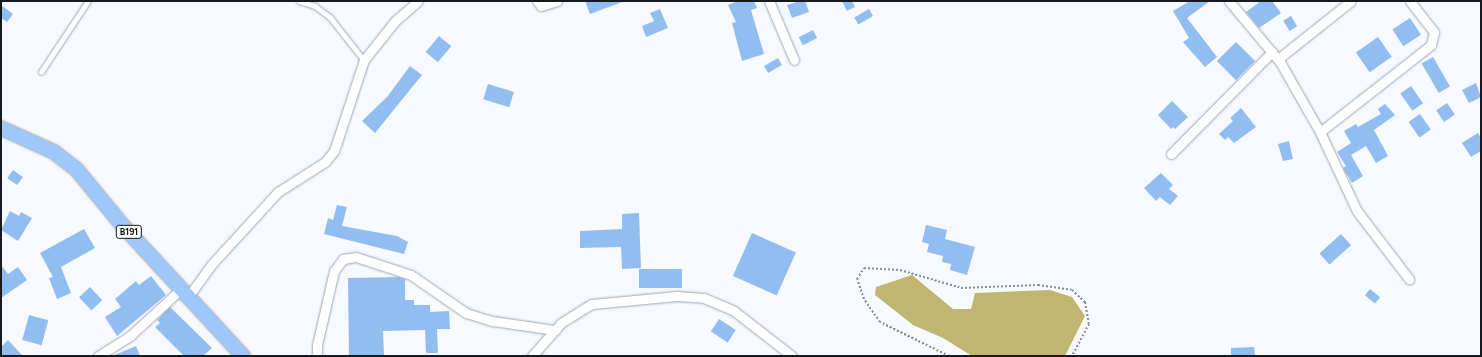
<!DOCTYPE html>
<html>
<head>
<meta charset="utf-8">
<style>
	body { margin:0 }
	#map { position:relative; width:1482px; height:357px; overflow:hidden; background:#f6f9fe; font-family:Figtree,sans-serif }
	div>[style] { position:absolute }
	[style*='--x'] { left:calc(var(--x)*1px); top:calc(var(--y)*1px); width:calc(var(--w)*1px); rotate:calc(var(--a)*1deg) }
	.water>* { inset:0; background:#c1b572 }
	.building>* { inset:0; background:#92bdf1; transform-origin:0 0 }
	.path>* { height:2px; margin-top:-1px; transform-origin:0; background:repeating-linear-gradient(90deg,#8a8d91 0 2px,transparent 0 4px) }
	.roads { filter:drop-shadow(0 0 1px #9fa7b1) drop-shadow(0 0 1px #9fa7b1) }
	.service>* { height:4.5px; margin:-2.25px; padding:0 2.25px; transform-origin:2.25px; border-radius:2.25px; background:#fff }
	.minor>* { height:9px; margin:-4.5px; padding:0 4.5px; transform-origin:4.5px; border-radius:4.5px; background:#fff }
	.primary>* { height:14px; margin:-7px; padding:0 7px; transform-origin:7px; border-radius:7px; background:#9ec8fa }
	span { translate:-50% -50%; white-space:nowrap; text-align:center; line-height:1.15; -webkit-text-stroke:3.5px #fff; paint-order:stroke }
	.shield-label span { padding:1px 3px; background:#fff; border:1px solid; border-radius:3px; -webkit-text-stroke-width:0 }
	.shield-label { font-size:9px; color:#16191d; font-weight:700 }
	.frame { position:absolute; inset:0; border:2px solid #16191d; pointer-events:none }
</style>
</head>
<body>
<div id="map">
	<div class="water">
		<i style="clip-path:polygon(912px 275px,953px 309px,971px 309px,975px 293px,1050px 290px,1072px 297px,1085px 316px,1065px 356px,972px 356px,943px 338px,913px 325px,875px 295px,876px 287px)"></i>
	</div>
	<div class="building">
		<i style="clip-path:polygon(585px 1px,622px 1px,622px 2px,590px 14px)"></i>
		<i style="clip-path:polygon(738px 1px,754px 1px,757px 8px,751px 10px,764px 54px,742px 61px,732px 23px,736px 22px,728px 5px)"></i>
		<i style="clip-path:polygon(800px 1px,805px 1px,809px 12px,792px 18px,787px 5px)"></i>
		<i style="clip-path:polygon(842px 1px,852px 1px,855px 7px,847px 11px)"></i>
		<i style="clip-path:polygon(1190px 1px,1210px 1px,1187px 18px,1217px 57px,1205px 67px,1183px 42px,1189px 38px,1173px 11px)"></i>
		<i style="clip-path:polygon(1261px 1px,1272px 1px,1281px 13px,1259px 28px,1246px 12px)"></i>
		<i style="clip-path:polygon(1px 5px,13px 14px,7px 22px,1px 18px)"></i>
		<i style="clip-path:polygon(660px 9px,668px 28px,646px 37px,642px 26px,654px 21px,650px 13px)"></i>
		<i style="left:869px;top:9px;width:8px;height:17px;rotate:60deg"></i>
		<i style="left:1291px;top:16px;width:12px;height:9px;rotate:59deg"></i>
		<i style="left:1410px;top:18px;width:20px;height:21px;rotate:57deg"></i>
		<i style="left:813px;top:30px;width:9px;height:16px;rotate:63deg"></i>
		<i style="left:439px;top:36px;width:16px;height:21px;rotate:40deg"></i>
		<i style="left:1378px;top:37px;width:24px;height:27px;rotate:55deg"></i>
		<i style="left:1236px;top:42px;width:27px;height:27px;rotate:45deg"></i>
		<i style="left:1433px;top:57px;width:34px;height:13px;rotate:60deg"></i>
		<i style="left:778px;top:58px;width:8px;height:16px;rotate:60deg"></i>
		<i style="clip-path:polygon(410px 66px,422px 75px,375px 133px,362px 121px,387px 97px)"></i>
		<i style="clip-path:polygon(1476px 83px,1481px 97px,1469px 103px,1462px 90px)"></i>
		<i style="left:488px;top:84px;width:27px;height:16px;rotate:17deg"></i>
		<i style="left:1411px;top:86px;width:21px;height:13px;rotate:55deg"></i>
		<i style="clip-path:polygon(1172px 101px,1188px 117px,1175px 129px,1173px 127px,1171px 129px,1158px 115px)"></i>
		<i style="left:1447px;top:103px;width:14px;height:13px;rotate:56deg"></i>
		<i style="clip-path:polygon(1385px 104px,1395px 115px,1374px 130px,1388px 156px,1376px 163px,1366px 146px,1351px 155px,1363px 176px,1352px 183px,1343px 168px,1346px 166px,1337px 152px,1351px 143px,1344px 131px,1356px 124px,1358px 127px,1381px 114px,1378px 109px)"></i>
		<i style="clip-path:polygon(1241px 108px,1256px 127px,1234px 143px,1228px 137px,1225px 140px,1219px 134px,1233px 121px,1230px 118px)"></i>
		<i style="left:1420px;top:114px;width:19px;height:14px;rotate:55deg"></i>
		<i style="clip-path:polygon(1478px 133px,1481px 138px,1481px 151px,1471px 157px,1462px 143px)"></i>
		<i style="clip-path:polygon(1289px 141px,1293px 159px,1283px 161px,1278px 144px)"></i>
		<i style="left:13px;top:170px;width:12px;height:10px;rotate:35deg"></i>
		<i style="clip-path:polygon(1161px 173px,1173px 185px,1169px 189px,1178px 196px,1170px 205px,1160px 197px,1156px 201px,1144px 188px)"></i>
		<i style="clip-path:polygon(337px 205px,347px 207px,342px 226px,397px 236px,408px 242px,404px 254px,324px 234px,328px 218px,333px 220px)"></i>
		<i style="clip-path:polygon(10px 211px,19px 216px,21px 212px,32px 218px,18px 241px,1px 230px)"></i>
		<i style="clip-path:polygon(639px 213px,641px 268px,622px 269px,621px 247px,580px 248px,580px 231px,622px 229px,622px 214px)"></i>
		<i style="clip-path:polygon(926px 225px,947px 230px,945px 239px,975px 247px,967px 275px,950px 270px,951px 264px,942px 262px,943px 256px,927px 252px,929px 244px,922px 242px)"></i>
		<i style="clip-path:polygon(84px 229px,95px 248px,61px 267px,71px 293px,57px 299px,49px 278px,53px 277px,40px 253px)"></i>
		<i style="left:752px;top:233px;width:48px;height:47px;rotate:24deg"></i>
		<i style="left:1341px;top:234px;width:15px;height:29px;rotate:48deg"></i>
		<i style="clip-path:polygon(1px 265px,8px 274px,18px 267px,27px 280px,1px 298px)"></i>
		<i style="left:682px;top:269px;width:19px;height:43px;rotate:90deg"></i>
		<i style="clip-path:polygon(151px 276px,166px 295px,117px 336px,105px 317px,121px 307px,115px 299px,136px 281px,139px 285px)"></i>
		<i style="clip-path:polygon(399px 277px,405px 279px,405px 300px,414px 300px,414px 305px,430px 305px,430px 312px,449px 311px,450px 329px,437px 329px,438px 353px,426px 353px,425px 330px,383px 331px,384px 356px,349px 356px,348px 278px)"></i>
		<i style="left:90px;top:287px;width:18px;height:15px;rotate:47deg"></i>
		<i style="left:1370px;top:289px;width:13px;height:8px;rotate:39deg"></i>
		<i style="clip-path:polygon(170px 307px,212px 348px,203px 356px,184px 356px,155px 327px,160px 323px,157px 320px)"></i>
		<i style="left:29px;top:315px;width:20px;height:26px;rotate:15deg"></i>
		<i style="left:719px;top:319px;width:20px;height:15px;rotate:33deg"></i>
		<i style="clip-path:polygon(8px 340px,23px 356px,1px 356px,1px 347px)"></i>
		<i style="clip-path:polygon(136px 346px,140px 356px,112px 356px)"></i>
		<i style="clip-path:polygon(1254px 347px,1255px 356px,1231px 356px,1231px 348px)"></i>
	</div>
	<div class="path">
		<i style="--x:949;--y:356;--w:77;--a:-153.8"></i>
		<i style="--x:880;--y:322;--w:28;--a:-125"></i>
		<i style="--x:864;--y:299;--w:21;--a:-109"></i>
		<i style="--x:857;--y:279;--w:13;--a:-58"></i>
		<i style="--x:864;--y:268;--w:36;--a:3"></i>
		<i style="--x:900;--y:270;--w:64;--a:16.4"></i>
		<i style="--x:961;--y:288;--w:77;--a:-2.2"></i>
		<i style="--x:1038;--y:285;--w:34;--a:8"></i>
		<i style="--x:1072;--y:290;--w:18;--a:43"></i>
		<i style="--x:1085;--y:302;--w:22;--a:80"></i>
		<i style="--x:1089;--y:324;--w:36;--a:118"></i>
	</div>
	<div class="roads">
		<div class="service">
			<i style="--x:299;--y:1;--w:17;--a:17"></i>
			<i style="--x:315;--y:6;--w:19;--a:36"></i>
			<i style="--x:330;--y:17;--w:55;--a:51.7"></i>
			<i style="--x:41;--y:72;--w:85;--a:-56.5"></i>
		</div>
		<div class="minor">
			<i style="--x:537;--y:1;--w:6;--a:51"></i>
			<i style="--x:541;--y:6;--w:17;--a:-17"></i>
			<i style="--x:769;--y:1;--w:64;--a:67"></i>
			<i style="--x:1229;--y:1;--w:80;--a:50.1"></i>
			<i style="--x:1280;--y:62;--w:81;--a:60.3"></i>
			<i style="--x:1320;--y:132;--w:87;--a:64.9"></i>
			<i style="--x:1357;--y:211;--w:86;--a:52.6"></i>
			<i style="--x:1278;--y:59;--w:93;--a:-38.5"></i>
			<i style="--x:1320;--y:132;--w:141;--a:-38.1"></i>
			<i style="--x:1431;--y:45;--w:13;--a:-77"></i>
			<i style="--x:1434;--y:32;--w:39;--a:-128"></i>
			<i style="--x:1171;--y:154;--w:144;--a:-45.3"></i>
			<i style="--x:188;--y:297;--w:39;--a:-54"></i>
			<i style="--x:211;--y:265;--w:99;--a:-47.5"></i>
			<i style="--x:278;--y:192;--w:56;--a:-32.6"></i>
			<i style="--x:325;--y:162;--w:14;--a:-51"></i>
			<i style="--x:334;--y:151;--w:96;--a:-71.8"></i>
			<i style="--x:364;--y:60;--w:50;--a:-51.5"></i>
			<i style="--x:395;--y:21;--w:30;--a:-41"></i>
			<i style="--x:98;--y:356;--w:39;--a:-32"></i>
			<i style="--x:131;--y:335;--w:68;--a:-42.6"></i>
			<i style="--x:317;--y:356;--w:11;--a:-90"></i>
			<i style="--x:317;--y:345;--w:76;--a:-77.1"></i>
			<i style="--x:334;--y:271;--w:15;--a:-53"></i>
			<i style="--x:343;--y:259;--w:13;--a:-9"></i>
			<i style="--x:356;--y:257;--w:58;--a:18.1"></i>
			<i style="--x:411;--y:275;--w:67;--a:34.6"></i>
			<i style="--x:466;--y:313;--w:28;--a:17"></i>
			<i style="--x:493;--y:321;--w:63;--a:8.3"></i>
			<i style="--x:532;--y:356;--w:44;--a:-48.7"></i>
			<i style="--x:561;--y:323;--w:36;--a:-32"></i>
			<i style="--x:592;--y:304;--w:85;--a:-5.4"></i>
			<i style="--x:677;--y:296;--w:27;--a:4"></i>
			<i style="--x:704;--y:298;--w:33;--a:23"></i>
			<i style="--x:734;--y:311;--w:73;--a:37.8"></i>
		</div>
		<div class="primary">
			<i style="--x:1;--y:128;--w:58;--a:24.4"></i>
			<i style="--x:54;--y:152;--w:29;--a:38"></i>
			<i style="--x:77;--y:170;--w:72;--a:50.6"></i>
			<i style="--x:123;--y:226;--w:177;--a:47.3"></i>
		</div>
	</div>
	<div class="shield-label">
		<span style="left:129px;top:232px">B191</span>
	</div>
	<div class="frame"></div>
</div>
</body>
</html>
